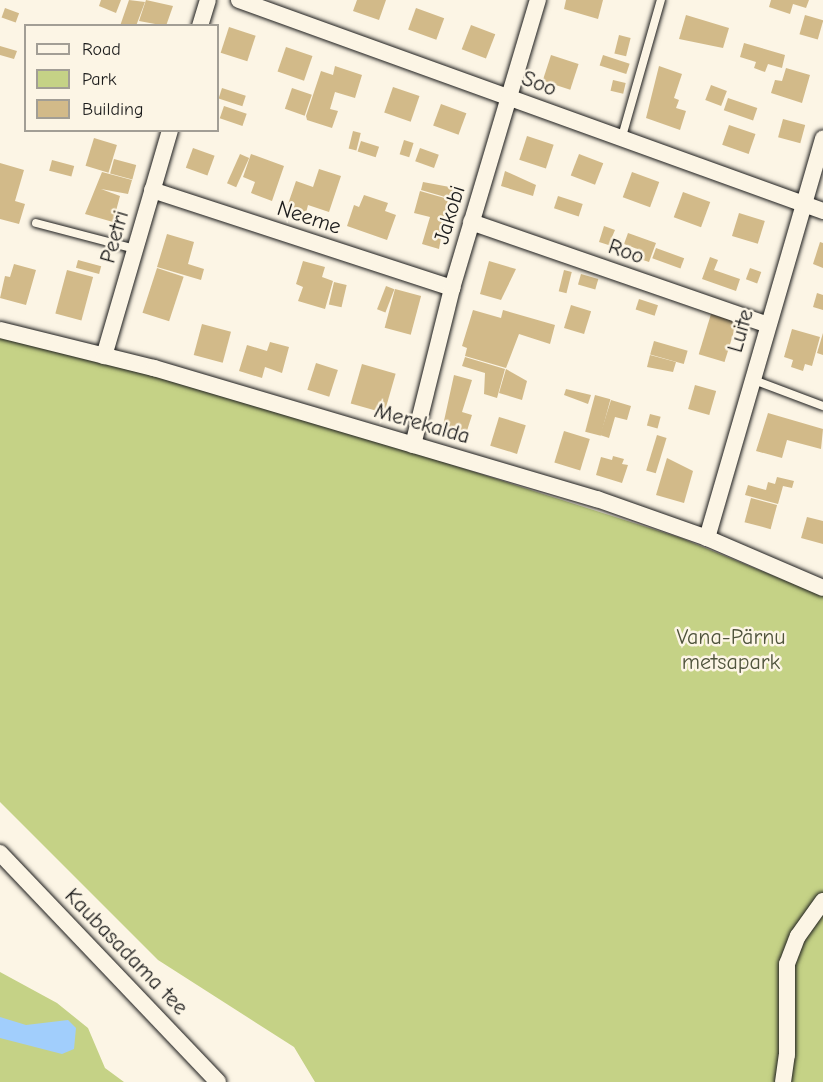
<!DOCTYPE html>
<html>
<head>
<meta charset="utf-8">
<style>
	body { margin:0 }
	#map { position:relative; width:823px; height:1082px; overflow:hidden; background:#fcf5e5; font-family:"Comic Neue",sans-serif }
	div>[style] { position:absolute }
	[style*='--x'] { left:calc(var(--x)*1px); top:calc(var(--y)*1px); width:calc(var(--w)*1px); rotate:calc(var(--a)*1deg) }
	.green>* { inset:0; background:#c5d286 }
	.water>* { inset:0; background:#a1cefc }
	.building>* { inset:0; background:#d2ba89; transform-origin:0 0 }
	.roads { filter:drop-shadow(0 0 2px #1c1c1c) drop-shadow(0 0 2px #1c1c1c) }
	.lane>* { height:8px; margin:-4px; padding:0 4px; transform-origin:4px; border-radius:4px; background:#fcf5e5 }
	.street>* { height:16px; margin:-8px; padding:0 8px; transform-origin:8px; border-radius:8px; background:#fcf5e5 }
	span { translate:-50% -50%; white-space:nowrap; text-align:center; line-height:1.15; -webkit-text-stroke:5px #fcf5e5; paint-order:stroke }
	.street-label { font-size:22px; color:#1c1c1c }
	.park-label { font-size:22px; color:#4f533c }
	.legend { position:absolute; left:24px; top:24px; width:195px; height:108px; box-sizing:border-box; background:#fcf5e5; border:2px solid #a29e95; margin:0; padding:8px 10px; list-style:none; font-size:18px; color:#1c1c1c }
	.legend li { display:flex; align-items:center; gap:12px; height:30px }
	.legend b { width:30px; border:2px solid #a29e95 }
</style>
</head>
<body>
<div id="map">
	<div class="green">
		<i style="clip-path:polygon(0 337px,109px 363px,415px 453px,681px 538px,823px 596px,823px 1082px,315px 1082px,294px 1047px,158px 960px,0 802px)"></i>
		<i style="clip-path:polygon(0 972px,57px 1003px,88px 1028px,105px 1068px,124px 1082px,0 1082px)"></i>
	</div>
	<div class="water">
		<i style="clip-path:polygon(0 1017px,26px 1025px,68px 1020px,76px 1028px,74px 1049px,62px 1054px,0 1038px)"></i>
	</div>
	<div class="building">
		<i style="clip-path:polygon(101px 0,121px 0,116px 13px,99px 6px)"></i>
		<i style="clip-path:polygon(129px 0,145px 2px,136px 26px,120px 26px)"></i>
		<i style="clip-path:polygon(146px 0,173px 6px,166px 26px,139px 21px)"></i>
		<i style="clip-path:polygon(357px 0,386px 0,379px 20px,353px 11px)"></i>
		<i style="clip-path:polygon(566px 0,603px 0,598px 19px,564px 9px)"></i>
		<i style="clip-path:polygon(771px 0,809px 0,806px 8px,793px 4px,790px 14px,769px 7px)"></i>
		<i style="left:5px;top:8px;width:15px;height:10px;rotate:20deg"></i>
		<i style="left:416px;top:8px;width:30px;height:23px;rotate:20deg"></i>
		<i style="clip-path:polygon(686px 15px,729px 28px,723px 48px,679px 39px)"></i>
		<i style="left:805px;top:15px;width:19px;height:20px;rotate:16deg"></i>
		<i style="left:471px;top:25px;width:26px;height:26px;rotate:21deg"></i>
		<i style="left:229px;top:27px;width:28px;height:27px;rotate:18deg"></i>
		<i style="left:619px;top:35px;width:12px;height:19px;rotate:14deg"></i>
		<i style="clip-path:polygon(744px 43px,785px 55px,782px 68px,768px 64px,765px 72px,754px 68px,756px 62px,740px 57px)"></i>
		<i style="clip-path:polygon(0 46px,17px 51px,14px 59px,0 55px)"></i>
		<i style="left:286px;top:47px;width:28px;height:26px;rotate:19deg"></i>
		<i style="left:551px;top:55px;width:29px;height:27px;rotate:18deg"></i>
		<i style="left:603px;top:55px;width:28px;height:11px;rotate:18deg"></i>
		<i style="clip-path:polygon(335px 66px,362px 75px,355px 98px,335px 92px,330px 109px,338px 111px,332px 128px,307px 120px,306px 116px,321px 71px,333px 75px)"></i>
		<i style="clip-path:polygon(659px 66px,682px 74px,674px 98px,679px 100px,676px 108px,686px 111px,680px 130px,646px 118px)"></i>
		<i style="clip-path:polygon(786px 68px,810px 75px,802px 103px,771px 93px,775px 80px,782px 81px)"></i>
		<i style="left:613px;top:80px;width:13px;height:11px;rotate:13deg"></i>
		<i style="left:711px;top:85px;width:17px;height:16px;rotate:21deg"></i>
		<i style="left:393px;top:87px;width:28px;height:27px;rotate:19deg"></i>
		<i style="left:222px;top:88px;width:25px;height:11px;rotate:18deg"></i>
		<i style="left:292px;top:88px;width:21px;height:22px;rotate:19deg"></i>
		<i style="left:728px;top:98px;width:31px;height:13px;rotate:19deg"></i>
		<i style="left:441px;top:104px;width:27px;height:23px;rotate:20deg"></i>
		<i style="left:224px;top:106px;width:24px;height:13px;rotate:19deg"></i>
		<i style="left:783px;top:119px;width:23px;height:19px;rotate:15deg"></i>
		<i style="left:729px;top:125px;width:28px;height:21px;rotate:19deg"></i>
		<i style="left:353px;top:131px;width:8px;height:18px;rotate:14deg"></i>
		<i style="left:527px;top:136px;width:28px;height:25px;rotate:18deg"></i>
		<i style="left:94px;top:138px;width:24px;height:29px;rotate:17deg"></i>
		<i style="left:404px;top:140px;width:10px;height:15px;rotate:17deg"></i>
		<i style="left:361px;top:141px;width:19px;height:11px;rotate:18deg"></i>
		<i style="left:193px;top:148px;width:23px;height:21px;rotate:20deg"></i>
		<i style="left:420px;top:148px;width:20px;height:14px;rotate:20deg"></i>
		<i style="left:240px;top:154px;width:10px;height:32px;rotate:24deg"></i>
		<i style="clip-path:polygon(251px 154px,284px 166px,272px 201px,251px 193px,255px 182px,243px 177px)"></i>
		<i style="left:579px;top:154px;width:26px;height:23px;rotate:21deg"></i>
		<i style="left:114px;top:159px;width:23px;height:15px;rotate:15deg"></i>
		<i style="left:52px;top:160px;width:23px;height:11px;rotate:15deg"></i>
		<i style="clip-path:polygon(0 163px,24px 170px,15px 201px,25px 204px,19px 224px,0 219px)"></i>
		<i style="clip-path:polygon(319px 169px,341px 176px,329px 212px,308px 205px,306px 213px,287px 207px,296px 181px,313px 187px)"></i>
		<i style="clip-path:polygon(505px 171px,536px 185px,533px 196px,501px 186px)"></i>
		<i style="clip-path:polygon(102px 172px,132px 180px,128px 194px,101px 189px,120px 196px,113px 222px,85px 214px)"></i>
		<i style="left:632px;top:172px;width:29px;height:27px;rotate:20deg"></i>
		<i style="clip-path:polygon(423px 182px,455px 188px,452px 199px,421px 190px)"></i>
		<i style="clip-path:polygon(420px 191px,448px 199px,439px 249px,422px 244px,430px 217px,414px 213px)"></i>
		<i style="left:683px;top:192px;width:29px;height:27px;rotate:20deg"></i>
		<i style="clip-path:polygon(364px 195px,388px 203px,385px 211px,396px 215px,387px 240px,347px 226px,354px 205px,359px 207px)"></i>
		<i style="left:558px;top:196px;width:26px;height:13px;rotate:18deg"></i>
		<i style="left:739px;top:213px;width:27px;height:24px;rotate:17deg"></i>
		<i style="clip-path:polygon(604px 226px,615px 230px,612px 237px,621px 239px,618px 248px,599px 242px)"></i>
		<i style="clip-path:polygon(628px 233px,656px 243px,649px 262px,637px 258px,640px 250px,624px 244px)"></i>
		<i style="clip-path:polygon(167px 234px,194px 242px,188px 264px,204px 269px,201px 280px,157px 267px)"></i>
		<i style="clip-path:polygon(820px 242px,823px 243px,823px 268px,813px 264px)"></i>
		<i style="left:656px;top:248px;width:30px;height:11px;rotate:20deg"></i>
		<i style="clip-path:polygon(710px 257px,718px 260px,714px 270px,740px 279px,736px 291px,702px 279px)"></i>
		<i style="left:78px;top:260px;width:24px;height:8px;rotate:15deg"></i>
		<i style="clip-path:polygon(303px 261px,325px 267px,322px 277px,333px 281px,325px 309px,298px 301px,303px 287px,296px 284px)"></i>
		<i style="clip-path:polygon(489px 261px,516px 269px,501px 300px,480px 294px)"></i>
		<i style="clip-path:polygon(14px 264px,36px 270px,26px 305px,0 298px,5px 276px,10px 277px)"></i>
		<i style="left:157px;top:268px;width:28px;height:47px;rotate:18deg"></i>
		<i style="left:750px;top:268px;width:12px;height:12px;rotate:20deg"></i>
		<i style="left:67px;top:270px;width:27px;height:45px;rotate:15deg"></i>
		<i style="left:564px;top:270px;width:8px;height:22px;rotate:14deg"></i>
		<i style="left:581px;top:274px;width:18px;height:11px;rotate:16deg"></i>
		<i style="left:334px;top:282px;width:13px;height:23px;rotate:13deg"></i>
		<i style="left:386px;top:286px;width:9px;height:25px;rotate:21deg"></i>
		<i style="left:395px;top:289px;width:27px;height:40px;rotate:15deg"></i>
		<i style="clip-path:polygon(817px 293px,823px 295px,823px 310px,813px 307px)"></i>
		<i style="left:639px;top:299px;width:20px;height:11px;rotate:18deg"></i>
		<i style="left:571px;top:305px;width:21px;height:24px;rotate:17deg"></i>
		<i style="clip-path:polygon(473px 310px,501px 318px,503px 310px,555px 325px,550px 344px,519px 334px,506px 368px,465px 356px,467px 348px,462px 346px)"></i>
		<i style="left:711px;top:314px;width:27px;height:42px;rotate:17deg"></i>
		<i style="left:202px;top:324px;width:30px;height:32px;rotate:15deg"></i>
		<i style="clip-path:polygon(792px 329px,820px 337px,812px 366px,805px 364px,803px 371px,791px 367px,793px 360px,784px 357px)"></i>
		<i style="clip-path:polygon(823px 333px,823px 355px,817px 353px)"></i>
		<i style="left:654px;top:341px;width:35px;height:14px;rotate:16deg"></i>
		<i style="clip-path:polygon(270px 342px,289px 347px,282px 373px,265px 367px,262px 378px,239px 371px,247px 345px,267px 351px)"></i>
		<i style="clip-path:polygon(650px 355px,676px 362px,673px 372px,647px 367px)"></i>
		<i style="clip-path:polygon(465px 357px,505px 369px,497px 398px,484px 394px,485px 373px,462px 366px)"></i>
		<i style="left:316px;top:363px;width:23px;height:28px;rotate:18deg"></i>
		<i style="left:362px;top:364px;width:35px;height:41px;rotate:16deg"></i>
		<i style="clip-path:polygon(506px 369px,527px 381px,522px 400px,499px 393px)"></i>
		<i style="clip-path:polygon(454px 375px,472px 380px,462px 412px,472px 415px,465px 437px,442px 430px)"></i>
		<i style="left:695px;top:385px;width:22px;height:25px;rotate:16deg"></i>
		<i style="clip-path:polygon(566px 389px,591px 395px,588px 404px,564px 395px)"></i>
		<i style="left:595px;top:395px;width:16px;height:38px;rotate:15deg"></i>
		<i style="clip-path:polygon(611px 400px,631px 406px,627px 420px,615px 417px,609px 438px,600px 435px)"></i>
		<i style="clip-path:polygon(768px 413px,823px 429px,821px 449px,787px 440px,782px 458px,756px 451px)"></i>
		<i style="left:650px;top:414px;width:11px;height:12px;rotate:15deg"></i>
		<i style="left:499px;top:417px;width:28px;height:30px;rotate:17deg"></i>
		<i style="left:564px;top:431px;width:27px;height:33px;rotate:17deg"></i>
		<i style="left:657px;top:435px;width:10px;height:37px;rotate:17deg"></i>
		<i style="clip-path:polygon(613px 456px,624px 459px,622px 464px,628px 465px,622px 483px,596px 475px,601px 457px,612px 460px)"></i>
		<i style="clip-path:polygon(667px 458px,693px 471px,684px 503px,656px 495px)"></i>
		<i style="clip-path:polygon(777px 477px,794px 481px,792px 488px,783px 486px,778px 504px,745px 495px,748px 485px,766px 490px,768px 482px,775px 484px)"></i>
		<i style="left:751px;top:498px;width:27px;height:25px;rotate:15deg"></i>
		<i style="clip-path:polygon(807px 517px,823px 521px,823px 544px,801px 538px)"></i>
	</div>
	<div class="roads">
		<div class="lane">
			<i style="--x:621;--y:140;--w:146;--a:-74.1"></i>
			<i style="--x:36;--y:223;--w:102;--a:14.7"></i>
			<i style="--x:751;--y:379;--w:77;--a:20.6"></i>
		</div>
		<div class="street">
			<i style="--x:239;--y:0;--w:621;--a:19.86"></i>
			<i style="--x:200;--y:26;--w:27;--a:-73"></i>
			<i style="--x:152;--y:190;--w:316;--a:18.1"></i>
			<i style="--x:471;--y:222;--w:312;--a:19.1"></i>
			<i style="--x:0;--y:330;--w:159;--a:13.9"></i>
			<i style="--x:154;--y:368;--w:462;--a:16.5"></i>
			<i style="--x:597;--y:499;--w:117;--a:19.5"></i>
			<i style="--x:707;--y:538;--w:126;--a:23.3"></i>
			<i style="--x:104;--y:356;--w:235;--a:-73.7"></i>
			<i style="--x:413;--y:445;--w:162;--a:-76"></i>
			<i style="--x:452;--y:288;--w:301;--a:-73.4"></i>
			<i style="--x:707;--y:538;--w:416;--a:-73.8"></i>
			<i style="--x:0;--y:853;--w:316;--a:46.4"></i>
			<i style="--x:783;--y:1082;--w:27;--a:-82"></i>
			<i style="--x:787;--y:1055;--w:91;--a:-90"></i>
			<i style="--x:787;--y:964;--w:30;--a:-69"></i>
			<i style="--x:798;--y:936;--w:43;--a:-54.5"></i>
		</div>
	</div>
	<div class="street-label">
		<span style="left:539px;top:84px;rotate:21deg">Soo</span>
		<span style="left:450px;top:215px;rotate:-73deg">Jakobi</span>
		<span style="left:309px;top:218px;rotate:18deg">Neeme</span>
		<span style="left:115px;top:237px;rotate:-74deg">Peetri</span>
		<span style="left:626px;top:252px;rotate:19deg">Roo</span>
		<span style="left:741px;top:331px;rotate:-74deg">Luite</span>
		<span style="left:422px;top:424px;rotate:16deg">Merekalda</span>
		<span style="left:126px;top:952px;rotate:46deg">Kaubasadama tee</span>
	</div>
	<div class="park-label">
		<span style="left:731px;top:650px">Vana-Pärnu<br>metsapark</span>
	</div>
	<ul class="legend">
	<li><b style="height:8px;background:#fcf5e5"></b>Road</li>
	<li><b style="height:16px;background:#c5d286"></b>Park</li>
	<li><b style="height:16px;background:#d2ba89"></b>Building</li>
	</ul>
</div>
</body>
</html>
